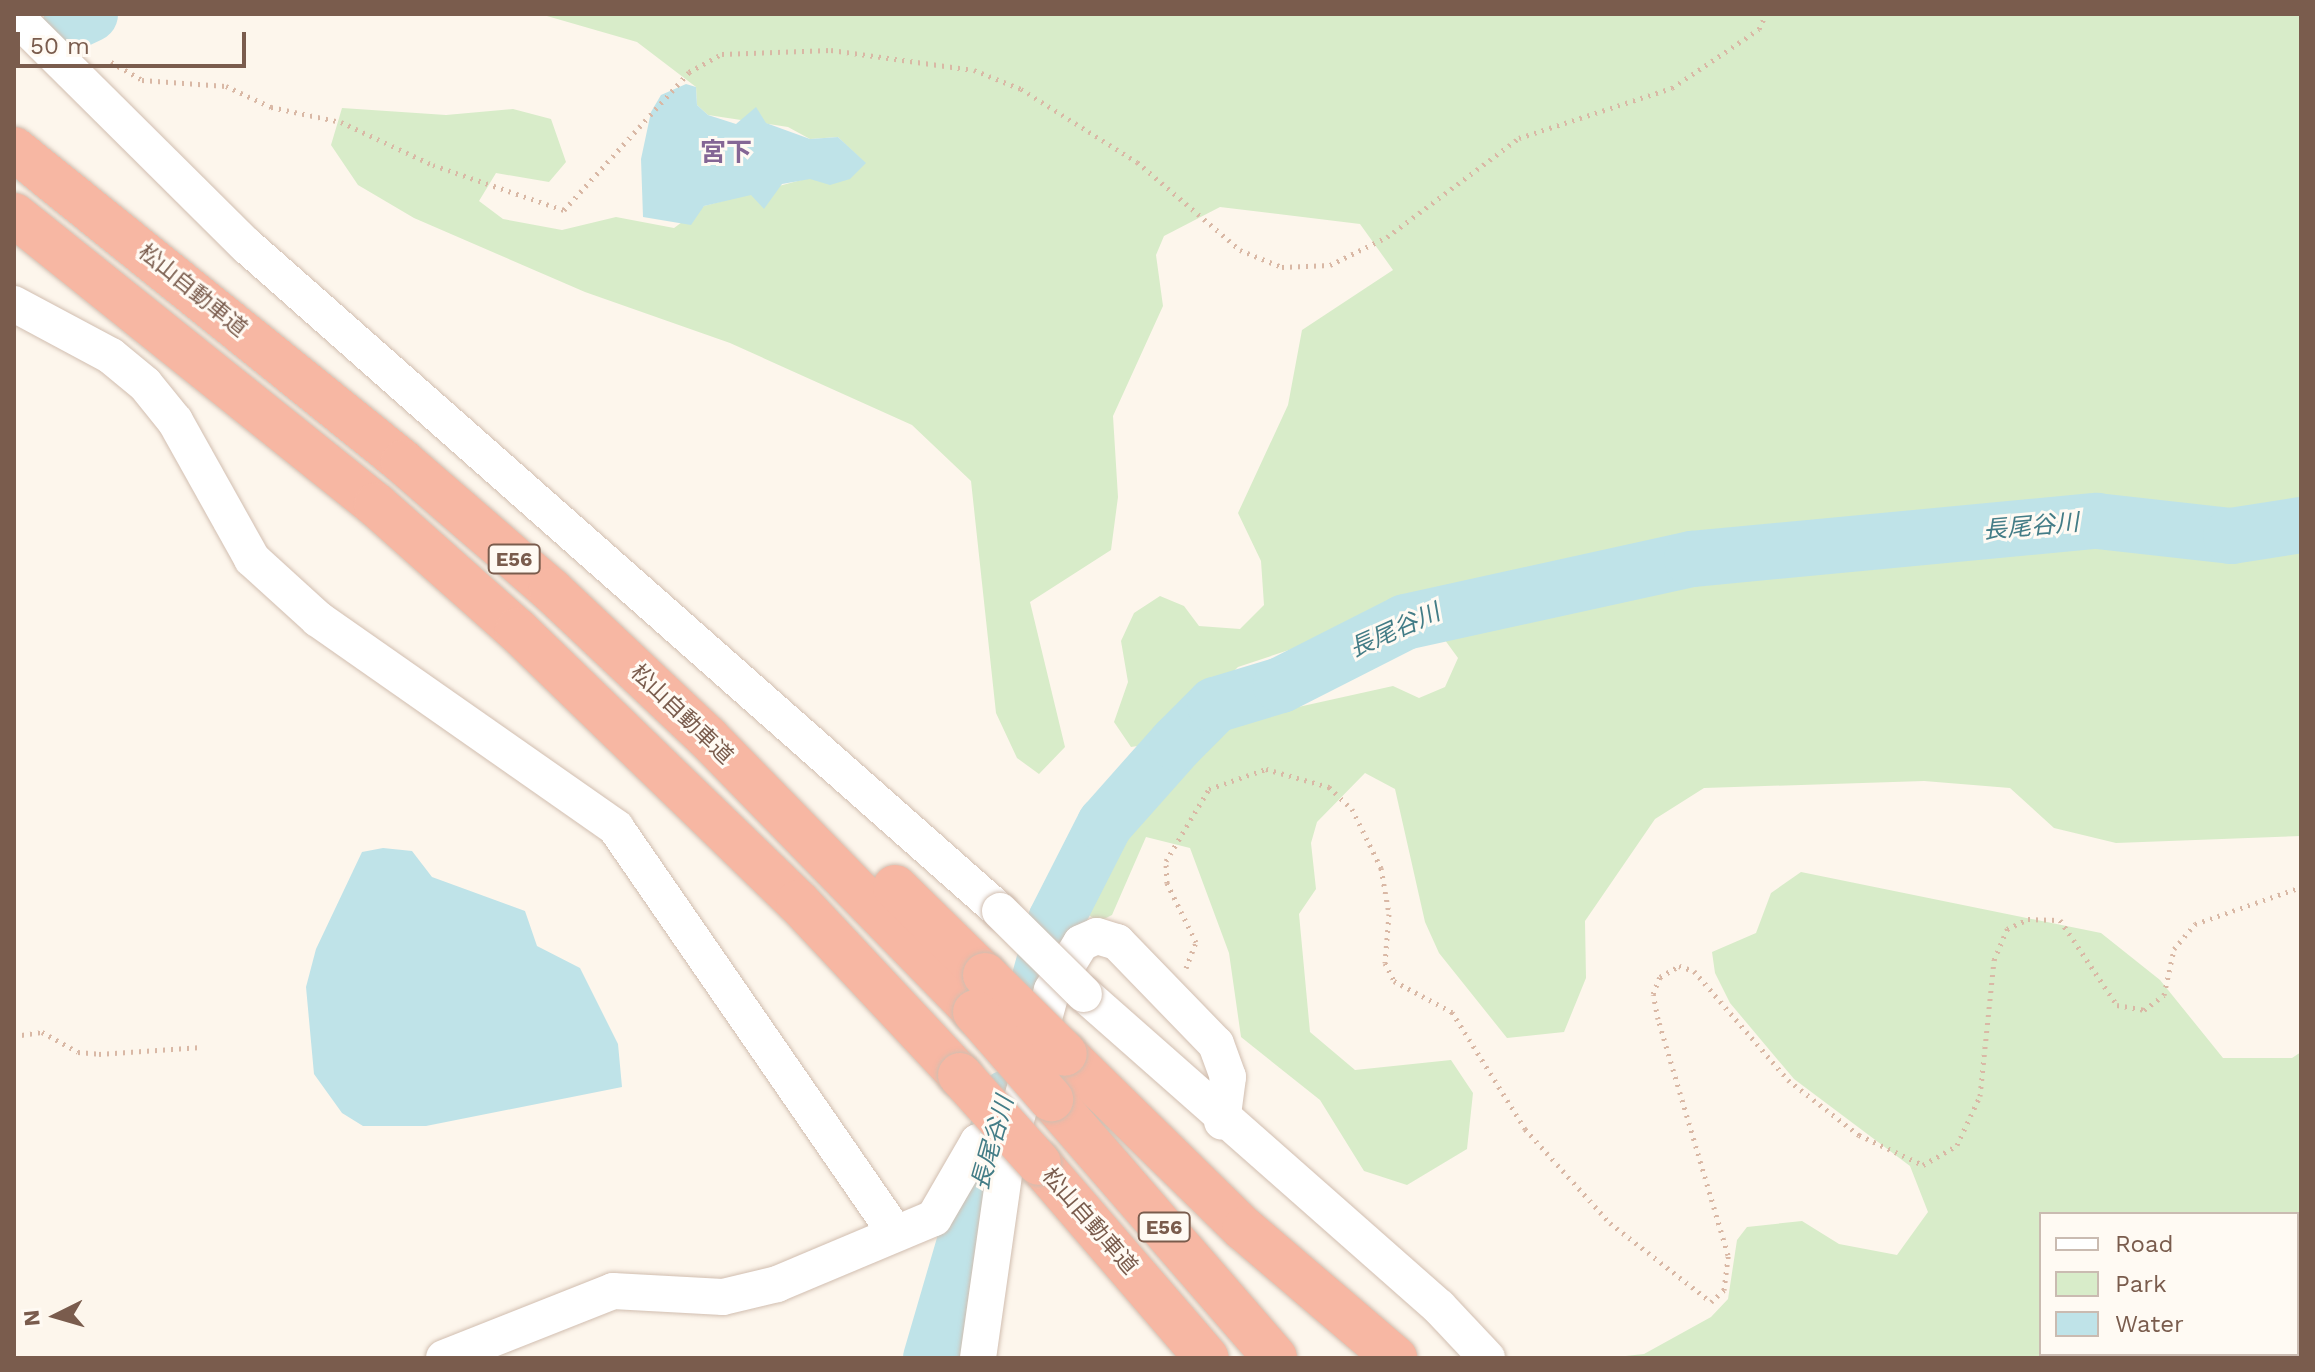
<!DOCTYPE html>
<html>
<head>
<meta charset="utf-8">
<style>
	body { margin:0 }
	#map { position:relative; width:2315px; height:1372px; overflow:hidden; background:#fdf6ec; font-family:"Work Sans","Noto Sans JP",sans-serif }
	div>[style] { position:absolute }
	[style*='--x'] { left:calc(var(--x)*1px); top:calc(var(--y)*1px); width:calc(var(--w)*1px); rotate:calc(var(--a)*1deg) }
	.green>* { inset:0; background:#d8ecc9 }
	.water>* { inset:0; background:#bfe3e8 }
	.river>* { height:56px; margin:-28px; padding:0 28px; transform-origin:28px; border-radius:28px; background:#bfe3e8 }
	.path>* { height:5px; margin-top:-2.5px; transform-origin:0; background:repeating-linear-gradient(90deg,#d9b8a5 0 2px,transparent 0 8px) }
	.roads { filter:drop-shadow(0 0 2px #d1beb0) drop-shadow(0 0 2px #d1beb0) }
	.minor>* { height:36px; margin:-18px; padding:0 18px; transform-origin:18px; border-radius:18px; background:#fff }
	.highway>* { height:44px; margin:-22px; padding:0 22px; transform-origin:22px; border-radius:22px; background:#f7b7a3 }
	.bridges { filter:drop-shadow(0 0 2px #d1beb0) drop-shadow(0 0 2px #d1beb0) }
	.minor-bridge>* { height:36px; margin:-18px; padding:0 18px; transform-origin:18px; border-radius:18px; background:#fff }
	.highway-bridge>* { height:44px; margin:-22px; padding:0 22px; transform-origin:22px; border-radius:22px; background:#f7b7a3 }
	span { translate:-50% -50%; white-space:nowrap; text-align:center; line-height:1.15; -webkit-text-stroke:6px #fffaf3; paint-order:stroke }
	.shield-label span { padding:2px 6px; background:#fffaf3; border:2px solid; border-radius:6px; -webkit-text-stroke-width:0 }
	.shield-label { font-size:20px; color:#7a5c4d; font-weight:700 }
	.street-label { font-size:22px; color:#7a5c4d }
	.water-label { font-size:24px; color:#437c86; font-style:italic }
	.quarter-label { font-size:26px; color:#846695; font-weight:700 }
	.frame { position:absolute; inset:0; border:16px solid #7a5c4d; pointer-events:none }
	.legend { position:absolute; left:2039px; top:1212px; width:260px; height:144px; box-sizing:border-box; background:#fffaf3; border:2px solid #cabbb1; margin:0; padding:10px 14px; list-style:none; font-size:24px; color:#7a5c4d }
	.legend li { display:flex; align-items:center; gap:16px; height:40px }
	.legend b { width:40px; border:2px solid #cabbb1 }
	.north { position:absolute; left:16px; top:1276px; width:80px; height:80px; -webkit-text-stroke:6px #fffaf3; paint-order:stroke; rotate:265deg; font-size:22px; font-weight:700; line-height:32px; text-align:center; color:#7a5c4d }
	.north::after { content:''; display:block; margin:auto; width:28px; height:36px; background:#7a5c4d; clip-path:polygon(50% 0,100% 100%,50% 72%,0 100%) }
	.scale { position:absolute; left:16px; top:32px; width:230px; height:36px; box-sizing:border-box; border:4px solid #7a5c4d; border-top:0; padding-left:10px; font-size:24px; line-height:28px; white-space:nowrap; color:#7a5c4d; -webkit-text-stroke:6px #fffaf3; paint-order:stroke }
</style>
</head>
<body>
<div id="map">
	<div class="green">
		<i style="clip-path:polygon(540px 14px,2301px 14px,2301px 836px,2116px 843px,2054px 828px,2010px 788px,1924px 781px,1704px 788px,1655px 819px,1585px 921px,1586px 978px,1564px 1032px,1507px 1038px,1439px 953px,1425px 922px,1395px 789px,1365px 773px,1317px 822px,1311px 843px,1316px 889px,1299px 914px,1310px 1032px,1355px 1070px,1451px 1060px,1473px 1093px,1467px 1149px,1407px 1185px,1364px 1171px,1320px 1100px,1241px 1037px,1229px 953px,1190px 848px,1146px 837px,1112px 915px,1098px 922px,1076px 905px,1086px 871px,1141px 795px,1208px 727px,1393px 686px,1419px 698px,1445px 687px,1458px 658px,1442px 636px,1402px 640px,1349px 630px,1238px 667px,1163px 742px,1131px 747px,1114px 722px,1128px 682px,1121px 641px,1134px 613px,1160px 596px,1184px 606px,1199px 626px,1240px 629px,1264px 605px,1261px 561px,1238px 513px,1288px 405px,1302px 330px,1393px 270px,1360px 224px,1220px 207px,1164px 236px,1156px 255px,1163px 306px,1113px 416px,1118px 497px,1111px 550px,1030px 602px,1065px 747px,1039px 774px,1017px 758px,996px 713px,971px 481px,912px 425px,730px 343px,585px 292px,414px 218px,358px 185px,331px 145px,342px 108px,446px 115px,513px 109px,551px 119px,566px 162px,549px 182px,496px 173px,479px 201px,503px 219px,562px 230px,616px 217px,674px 228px,704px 206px,865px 163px,838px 137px,810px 139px,788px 127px,708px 115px,697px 105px,696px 87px,637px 42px)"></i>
		<i style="clip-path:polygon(evenodd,1801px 872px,2101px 933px,2160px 980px,2223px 1058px,2292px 1058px,2301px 1052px,2301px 1358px,1607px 1358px,1644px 1354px,1711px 1317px,1728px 1299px,1737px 1240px,1747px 1227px,1802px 1221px,1839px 1244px,1897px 1255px,1928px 1212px,1910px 1166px,1794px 1079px,1730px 1003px,1715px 973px,1712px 952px,1756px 933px,1771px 893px,1801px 872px,2041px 1214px,2297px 1214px,2297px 1354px,2041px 1354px,2041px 1214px)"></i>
	</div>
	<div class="water">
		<i style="clip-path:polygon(686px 84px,696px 87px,697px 105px,708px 115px,736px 124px,756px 107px,766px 123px,810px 139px,838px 137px,866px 163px,850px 179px,830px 185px,810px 179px,782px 184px,764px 209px,751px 195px,704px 206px,691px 225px,643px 217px,641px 159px,651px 112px,661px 95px)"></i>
		<i style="clip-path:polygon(383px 848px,412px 851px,432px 877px,525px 911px,537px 946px,580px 968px,618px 1044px,622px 1087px,426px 1126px,363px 1126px,342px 1113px,314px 1074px,306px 987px,316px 949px,362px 852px)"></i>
	</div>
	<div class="river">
		<i style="--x:71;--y:23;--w:21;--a:-25"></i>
		<i style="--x:1031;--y:1010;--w:93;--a:-74.5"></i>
		<i style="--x:1056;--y:920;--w:108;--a:-63"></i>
		<i style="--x:1105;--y:824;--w:108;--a:-48.4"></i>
		<i style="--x:1177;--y:743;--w:54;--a:-45"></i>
		<i style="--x:1215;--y:705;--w:69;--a:-16.9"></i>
		<i style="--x:1281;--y:685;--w:139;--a:-26.9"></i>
		<i style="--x:1405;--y:622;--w:294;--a:-12.4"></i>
		<i style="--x:1692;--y:559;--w:407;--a:-5.4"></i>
		<i style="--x:2097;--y:521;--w:135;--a:6.4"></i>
		<i style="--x:2231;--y:536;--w:71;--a:-8.9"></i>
		<i style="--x:931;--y:1358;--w:271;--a:-73.7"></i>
	</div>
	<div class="path">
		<i style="--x:111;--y:62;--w:36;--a:30"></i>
		<i style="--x:142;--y:80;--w:84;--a:4.1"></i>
		<i style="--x:226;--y:86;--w:50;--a:25"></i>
		<i style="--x:271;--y:107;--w:72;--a:12.1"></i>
		<i style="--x:341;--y:122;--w:102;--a:25.1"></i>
		<i style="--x:433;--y:165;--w:139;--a:19"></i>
		<i style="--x:564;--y:210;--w:186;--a:-47.8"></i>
		<i style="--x:689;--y:72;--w:38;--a:-29"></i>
		<i style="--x:722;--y:54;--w:109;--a:-2.1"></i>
		<i style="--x:831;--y:50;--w:144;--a:8"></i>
		<i style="--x:974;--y:70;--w:51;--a:22"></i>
		<i style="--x:1021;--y:89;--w:137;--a:32.2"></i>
		<i style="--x:1137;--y:162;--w:135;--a:40.5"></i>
		<i style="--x:1240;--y:250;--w:45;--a:22"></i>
		<i style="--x:1282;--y:267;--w:48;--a:-2.4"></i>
		<i style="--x:1330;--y:265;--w:64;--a:-26.2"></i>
		<i style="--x:1387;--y:237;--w:165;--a:-36.9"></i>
		<i style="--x:1519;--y:138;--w:161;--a:-18.1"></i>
		<i style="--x:1672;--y:88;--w:105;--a:-34.1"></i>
		<i style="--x:1759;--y:29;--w:17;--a:-65"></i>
		<i style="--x:1186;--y:968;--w:28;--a:-69"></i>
		<i style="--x:1196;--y:942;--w:66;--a:-116.2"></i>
		<i style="--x:1167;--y:883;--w:22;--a:-93"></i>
		<i style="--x:1166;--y:861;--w:84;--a:-59.2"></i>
		<i style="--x:1209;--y:789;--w:60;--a:-19.3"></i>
		<i style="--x:1266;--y:769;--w:66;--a:15.9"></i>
		<i style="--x:1329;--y:787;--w:32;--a:44"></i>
		<i style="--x:1352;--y:809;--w:66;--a:63.8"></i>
		<i style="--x:1381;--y:868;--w:47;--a:80.1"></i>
		<i style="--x:1389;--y:914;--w:49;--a:94.7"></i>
		<i style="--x:1385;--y:963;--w:20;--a:63"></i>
		<i style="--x:1394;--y:981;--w:66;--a:28.1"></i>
		<i style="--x:1452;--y:1012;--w:138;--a:58"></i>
		<i style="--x:1525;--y:1129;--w:127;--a:47.9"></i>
		<i style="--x:1610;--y:1223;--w:128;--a:38"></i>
		<i style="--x:1711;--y:1302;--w:18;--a:-43"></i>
		<i style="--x:1724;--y:1290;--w:35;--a:-83"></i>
		<i style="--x:1728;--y:1255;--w:246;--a:-106.5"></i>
		<i style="--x:1658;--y:1019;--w:25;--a:-101"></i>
		<i style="--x:1653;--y:994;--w:18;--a:-68"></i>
		<i style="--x:1660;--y:977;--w:22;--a:-30"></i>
		<i style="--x:1679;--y:966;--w:16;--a:18"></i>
		<i style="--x:1694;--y:971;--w:144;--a:49.2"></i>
		<i style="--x:1788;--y:1080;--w:90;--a:37.8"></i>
		<i style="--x:1859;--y:1135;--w:71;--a:25.1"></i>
		<i style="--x:1923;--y:1165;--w:39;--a:-30"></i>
		<i style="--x:1957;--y:1145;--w:54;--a:-64.9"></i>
		<i style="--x:1980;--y:1096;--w:137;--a:-84.1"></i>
		<i style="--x:1994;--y:960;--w:34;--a:-67"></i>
		<i style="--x:2007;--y:929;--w:23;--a:-25"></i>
		<i style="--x:2028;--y:919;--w:32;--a:2"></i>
		<i style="--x:2060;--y:920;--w:102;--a:56.2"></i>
		<i style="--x:2117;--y:1005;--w:27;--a:10"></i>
		<i style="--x:2144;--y:1010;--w:25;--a:-37"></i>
		<i style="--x:2164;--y:995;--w:47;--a:-77.7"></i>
		<i style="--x:2174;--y:949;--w:33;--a:-50"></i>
		<i style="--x:2195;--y:924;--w:112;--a:-19.2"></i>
		<i style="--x:14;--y:1036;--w:28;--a:-8"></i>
		<i style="--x:42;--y:1032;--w:41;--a:29.1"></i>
		<i style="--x:78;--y:1052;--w:21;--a:5"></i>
		<i style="--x:99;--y:1054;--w:103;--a:-3.9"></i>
	</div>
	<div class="roads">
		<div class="minor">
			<i style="--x:14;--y:15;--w:328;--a:44.8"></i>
			<i style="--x:247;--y:246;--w:1005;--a:41.45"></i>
			<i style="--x:14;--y:304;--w:110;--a:28.2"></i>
			<i style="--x:111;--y:356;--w:44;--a:39.5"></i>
			<i style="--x:145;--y:384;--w:48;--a:51"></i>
			<i style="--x:175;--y:421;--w:158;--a:60.8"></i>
			<i style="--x:252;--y:559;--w:89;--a:42.3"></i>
			<i style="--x:318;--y:619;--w:364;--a:35"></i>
			<i style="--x:616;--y:828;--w:487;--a:55.4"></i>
			<i style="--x:1084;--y:994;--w:473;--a:41.4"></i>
			<i style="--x:1439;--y:1307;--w:70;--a:46.7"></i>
			<i style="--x:444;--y:1358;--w:182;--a:-21.6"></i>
			<i style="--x:613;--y:1291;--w:110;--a:3.1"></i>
			<i style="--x:723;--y:1297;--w:56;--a:-13.5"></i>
			<i style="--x:777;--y:1284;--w:170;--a:-22.8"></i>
			<i style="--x:934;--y:1218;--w:88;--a:-59.9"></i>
			<i style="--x:978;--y:1142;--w:31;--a:21"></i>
			<i style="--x:978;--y:1358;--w:207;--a:-81.9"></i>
			<i style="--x:1007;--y:1153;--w:169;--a:-74.6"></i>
			<i style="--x:1052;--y:990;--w:55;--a:-58.3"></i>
			<i style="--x:1081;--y:943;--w:17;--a:-24"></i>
			<i style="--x:1097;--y:936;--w:21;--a:17"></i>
			<i style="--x:1117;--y:942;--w:142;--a:45.9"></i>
			<i style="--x:1216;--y:1044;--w:35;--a:70"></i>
			<i style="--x:1228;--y:1077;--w:45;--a:97.6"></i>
		</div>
		<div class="highway">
			<i style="--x:14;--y:149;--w:499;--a:38.8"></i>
			<i style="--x:403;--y:462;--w:196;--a:40.9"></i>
			<i style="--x:551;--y:590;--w:216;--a:43.3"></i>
			<i style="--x:708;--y:738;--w:383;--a:45.7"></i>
			<i style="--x:14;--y:215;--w:464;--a:38.7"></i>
			<i style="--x:376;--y:505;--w:188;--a:41.6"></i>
			<i style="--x:517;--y:630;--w:391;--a:44.1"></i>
			<i style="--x:798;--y:902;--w:237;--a:46.9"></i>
			<i style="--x:895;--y:887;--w:126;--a:44.4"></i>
			<i style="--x:1065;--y:1054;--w:250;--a:44.4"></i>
			<i style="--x:1244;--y:1229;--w:199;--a:40.5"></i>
			<i style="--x:1051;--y:1099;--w:342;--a:49.1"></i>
			<i style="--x:1039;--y:1163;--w:257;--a:49.3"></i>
		</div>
	</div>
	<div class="bridges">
		<div class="minor-bridge">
			<i style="--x:1000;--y:911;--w:118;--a:44.7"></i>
		</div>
		<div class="highway-bridge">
			<i style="--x:985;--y:975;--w:112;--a:44.6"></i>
			<i style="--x:975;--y:1012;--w:116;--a:48.9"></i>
			<i style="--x:960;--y:1075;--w:118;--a:48.1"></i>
		</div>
	</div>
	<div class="shield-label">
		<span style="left:514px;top:559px">E56</span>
		<span style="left:1164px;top:1227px">E56</span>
	</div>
	<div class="street-label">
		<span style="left:193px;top:290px;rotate:39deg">松山自動車道</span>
		<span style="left:682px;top:714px;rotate:44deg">松山自動車道</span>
		<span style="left:1090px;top:1221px;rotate:49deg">松山自動車道</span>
	</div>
	<div class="water-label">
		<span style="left:2031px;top:527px;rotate:-5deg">長尾谷川</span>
		<span style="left:1395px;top:631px;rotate:-24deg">長尾谷川</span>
		<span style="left:993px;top:1143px;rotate:-74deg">長尾谷川</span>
	</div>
	<div class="quarter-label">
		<span style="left:726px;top:153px">宮下</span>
	</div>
	<div class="frame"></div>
	<ul class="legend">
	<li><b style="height:10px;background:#fff"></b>Road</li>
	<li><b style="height:22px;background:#d8ecc9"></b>Park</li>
	<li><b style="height:22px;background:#bfe3e8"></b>Water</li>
	</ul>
	<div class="north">N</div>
	<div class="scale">50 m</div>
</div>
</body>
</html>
